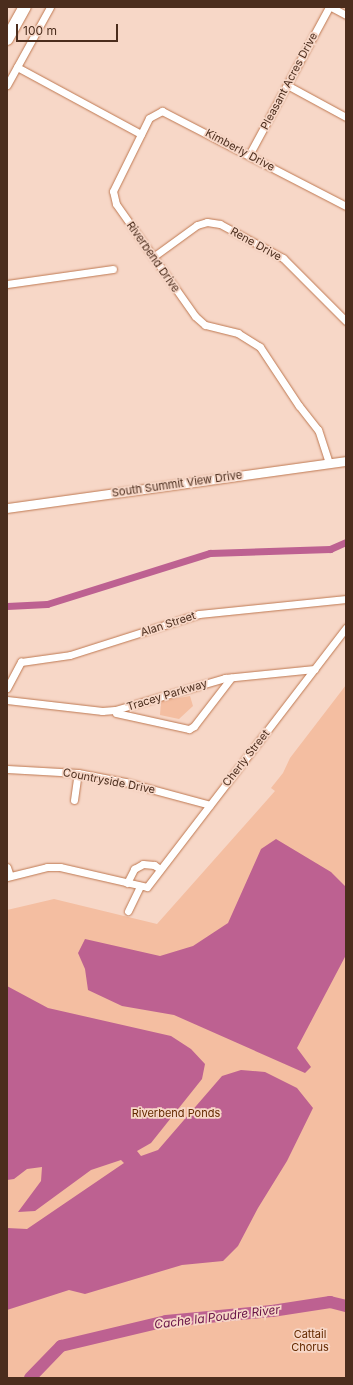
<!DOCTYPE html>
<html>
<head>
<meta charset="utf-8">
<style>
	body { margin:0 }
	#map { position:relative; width:353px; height:1385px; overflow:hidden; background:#f7d7c7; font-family:Inter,sans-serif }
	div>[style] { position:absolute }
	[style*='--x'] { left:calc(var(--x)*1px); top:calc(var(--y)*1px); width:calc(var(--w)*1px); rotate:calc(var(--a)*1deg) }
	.green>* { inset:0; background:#f4bea1 }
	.water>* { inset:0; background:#bd6191 }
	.canal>* { height:7px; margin:-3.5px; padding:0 3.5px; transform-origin:3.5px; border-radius:3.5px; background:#bd6191 }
	.river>* { height:12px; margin:-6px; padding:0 6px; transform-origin:6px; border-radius:6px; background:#bd6191 }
	.roads { filter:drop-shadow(0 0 1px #be7851) drop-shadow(0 0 1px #be7851) }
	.minor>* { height:7px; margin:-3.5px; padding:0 3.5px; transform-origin:3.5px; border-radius:3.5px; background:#fff }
	.tertiary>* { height:9px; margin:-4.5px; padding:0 4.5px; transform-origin:4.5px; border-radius:4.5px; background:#fff }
	.trunk>* { height:12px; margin:-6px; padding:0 6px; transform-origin:6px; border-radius:6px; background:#fff }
	span { translate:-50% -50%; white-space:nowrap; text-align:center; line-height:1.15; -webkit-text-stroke:3.5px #f7d7c7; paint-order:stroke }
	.street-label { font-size:11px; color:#4b2d1d }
	.park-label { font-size:11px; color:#642a01 }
	.water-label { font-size:12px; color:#661145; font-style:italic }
	.frame { position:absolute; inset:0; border:8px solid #4b2d1d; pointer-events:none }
	.scale { position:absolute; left:16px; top:24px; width:102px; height:18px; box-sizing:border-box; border:2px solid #4b2d1d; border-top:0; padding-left:5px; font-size:12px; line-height:14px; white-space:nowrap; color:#4b2d1d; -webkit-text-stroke:3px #f7d7c7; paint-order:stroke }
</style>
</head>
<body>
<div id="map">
	<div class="green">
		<i style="clip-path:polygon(346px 685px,346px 1378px,7px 1378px,7px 910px,54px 899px,157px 924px,275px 791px,271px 788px,283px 773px,290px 758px)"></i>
		<i style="clip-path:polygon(190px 696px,193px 706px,179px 719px,160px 715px,161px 701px)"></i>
	</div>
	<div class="water">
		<i style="clip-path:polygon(276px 839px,331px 872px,346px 887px,346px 955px,297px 1048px,311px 1067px,305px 1073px,174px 1015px,122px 1006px,88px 990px,85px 969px,78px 953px,85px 939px,160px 956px,193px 946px,228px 923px,261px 849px)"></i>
		<i style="clip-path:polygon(7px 986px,48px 1008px,171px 1036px,191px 1049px,205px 1064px,202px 1079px,151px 1143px,137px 1151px,141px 1156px,158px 1150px,222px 1076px,241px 1070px,265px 1072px,297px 1088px,313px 1108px,287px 1161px,258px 1208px,238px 1246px,223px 1261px,182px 1265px,85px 1294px,69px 1290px,7px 1310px,7px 1228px,27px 1229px,124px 1163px,121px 1160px,91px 1170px,35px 1211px,18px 1212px,41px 1181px,42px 1167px,27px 1169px,14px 1179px,7px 1180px)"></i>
	</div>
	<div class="canal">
		<i style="--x:7;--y:606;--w:40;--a:-2.9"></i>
		<i style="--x:47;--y:604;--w:171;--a:-17.4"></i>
		<i style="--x:210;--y:553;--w:120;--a:-1.9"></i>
		<i style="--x:330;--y:549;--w:17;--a:-24"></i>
	</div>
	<div class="river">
		<i style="--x:30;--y:1378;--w:45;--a:-45.9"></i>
		<i style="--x:61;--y:1346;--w:108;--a:-13.4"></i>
		<i style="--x:166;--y:1321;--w:106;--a:-5.4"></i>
		<i style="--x:272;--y:1311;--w:59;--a:-8.8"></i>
		<i style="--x:330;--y:1302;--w:16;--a:14"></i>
	</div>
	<div class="roads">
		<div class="minor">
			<i style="--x:331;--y:7;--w:17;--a:28"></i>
			<i style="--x:17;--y:67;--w:141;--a:28.4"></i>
			<i style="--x:7;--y:85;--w:89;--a:-61.1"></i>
			<i style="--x:287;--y:85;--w:67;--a:28.5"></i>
			<i style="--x:249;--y:155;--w:168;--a:-61.6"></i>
			<i style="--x:153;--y:257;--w:54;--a:-36"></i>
			<i style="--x:197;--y:225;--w:10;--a:-17"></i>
			<i style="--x:207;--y:222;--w:13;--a:9"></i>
			<i style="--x:220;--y:224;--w:72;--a:28.4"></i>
			<i style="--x:283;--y:258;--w:89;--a:45"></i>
			<i style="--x:7;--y:284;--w:107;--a:-8.1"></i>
			<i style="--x:329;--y:463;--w:35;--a:-108"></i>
			<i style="--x:318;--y:430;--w:31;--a:-128"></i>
			<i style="--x:299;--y:406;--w:71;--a:-123.5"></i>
			<i style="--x:260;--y:347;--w:26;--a:-148"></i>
			<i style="--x:238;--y:333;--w:34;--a:-166"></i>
			<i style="--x:205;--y:325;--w:13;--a:-138"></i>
			<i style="--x:195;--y:316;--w:137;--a:-125.2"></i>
			<i style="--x:116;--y:204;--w:13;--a:-103"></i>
			<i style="--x:113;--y:191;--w:81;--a:-63.7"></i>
			<i style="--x:149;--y:118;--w:15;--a:-28"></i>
			<i style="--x:162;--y:111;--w:207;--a:27.3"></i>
			<i style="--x:7;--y:688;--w:30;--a:-62"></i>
			<i style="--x:21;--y:662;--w:49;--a:-8.1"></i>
			<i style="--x:70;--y:655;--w:135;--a:-17.6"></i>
			<i style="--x:199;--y:614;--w:148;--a:-5.8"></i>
			<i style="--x:7;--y:700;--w:96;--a:6.6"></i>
			<i style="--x:102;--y:711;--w:13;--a:-4"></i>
			<i style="--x:115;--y:710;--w:115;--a:-16.2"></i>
			<i style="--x:225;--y:678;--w:90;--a:-5.7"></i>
			<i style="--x:116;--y:713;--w:75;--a:12.4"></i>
			<i style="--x:189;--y:729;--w:6;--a:-31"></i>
			<i style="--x:194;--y:726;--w:61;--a:-52.4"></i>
			<i style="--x:7;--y:769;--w:71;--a:3.2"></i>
			<i style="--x:78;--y:773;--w:48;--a:10.8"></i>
			<i style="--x:125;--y:782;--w:88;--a:15.1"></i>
			<i style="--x:74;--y:800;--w:27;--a:-82"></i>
			<i style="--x:7;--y:867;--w:9;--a:72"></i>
			<i style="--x:7;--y:877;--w:41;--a:-14"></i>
			<i style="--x:47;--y:867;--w:13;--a:0"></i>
			<i style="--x:60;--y:867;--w:89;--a:12.9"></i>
			<i style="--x:147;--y:887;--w:327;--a:-52.5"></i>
			<i style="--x:127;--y:883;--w:16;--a:-63"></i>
			<i style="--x:134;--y:869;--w:10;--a:-29"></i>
			<i style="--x:143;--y:864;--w:11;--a:5"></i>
			<i style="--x:154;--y:865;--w:7;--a:34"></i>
			<i style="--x:128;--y:911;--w:28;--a:-64"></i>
		</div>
		<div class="tertiary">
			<i style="--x:7;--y:508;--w:342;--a:-7.9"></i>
		</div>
		<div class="trunk">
			<i style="--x:7;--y:39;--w:37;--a:-61"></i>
		</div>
	</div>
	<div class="street-label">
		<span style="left:289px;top:81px;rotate:-62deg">Pleasant Acres Drive</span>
		<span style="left:240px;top:150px;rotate:28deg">Kimberly Drive</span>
		<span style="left:256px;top:244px;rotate:29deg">Rene Drive</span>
		<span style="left:153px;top:257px;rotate:55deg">Riverbend Drive</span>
		<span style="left:177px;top:484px;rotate:-8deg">South Summit View Drive</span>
		<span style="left:168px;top:624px;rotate:-18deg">Alan Street</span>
		<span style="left:167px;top:695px;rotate:-17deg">Tracey Parkway</span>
		<span style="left:246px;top:758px;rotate:-52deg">Cherly Street</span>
		<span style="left:109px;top:781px;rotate:11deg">Countryside Drive</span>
	</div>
	<div class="park-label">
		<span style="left:176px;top:1113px">Riverbend Ponds</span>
		<span style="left:310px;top:1341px">Cattail<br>Chorus</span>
	</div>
	<div class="water-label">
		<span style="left:217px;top:1317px;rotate:-7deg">Cache la Poudre River</span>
	</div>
	<div class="frame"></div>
	<div class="scale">100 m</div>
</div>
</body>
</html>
